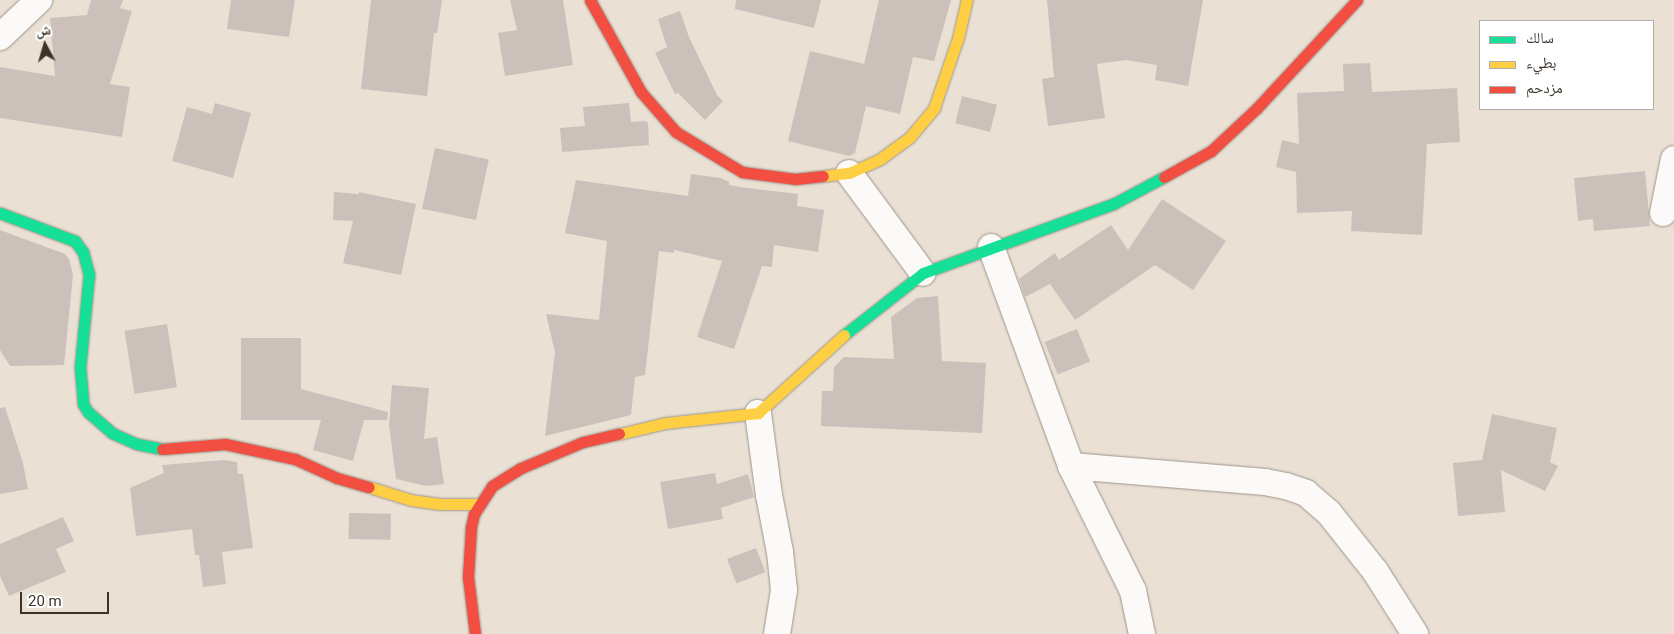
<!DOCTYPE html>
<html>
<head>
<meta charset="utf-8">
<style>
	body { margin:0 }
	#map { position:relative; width:1674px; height:634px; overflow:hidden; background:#eae0d3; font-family:Roboto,"Noto Naskh Arabic",sans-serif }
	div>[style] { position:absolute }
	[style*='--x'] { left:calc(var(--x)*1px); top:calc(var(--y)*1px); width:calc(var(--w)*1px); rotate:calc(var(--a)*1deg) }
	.building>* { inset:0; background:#ccc1ba; transform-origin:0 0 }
	.roads { filter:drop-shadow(0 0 1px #9e968c) drop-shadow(0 0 1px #9e968c) }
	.street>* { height:26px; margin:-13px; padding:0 13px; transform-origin:13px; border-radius:13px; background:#fcfaf8 }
	.fast>* { height:11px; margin:-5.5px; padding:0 5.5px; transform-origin:5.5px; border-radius:5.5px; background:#16e098 }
	.slow>* { height:11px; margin:-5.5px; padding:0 5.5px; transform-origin:5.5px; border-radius:5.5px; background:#ffcf43 }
	.jam>* { height:11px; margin:-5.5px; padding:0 5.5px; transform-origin:5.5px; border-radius:5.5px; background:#f24e42 }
	span { translate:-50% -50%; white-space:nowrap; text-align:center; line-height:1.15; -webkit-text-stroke:4px #fff; paint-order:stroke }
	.legend { position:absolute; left:1479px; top:20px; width:175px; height:90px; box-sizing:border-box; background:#fff; border:1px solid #b1aeaa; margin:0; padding:6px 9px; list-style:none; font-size:15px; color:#3b342b }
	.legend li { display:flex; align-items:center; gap:10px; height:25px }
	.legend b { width:25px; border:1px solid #b1aeaa }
	.north { position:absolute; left:20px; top:20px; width:50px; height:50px; -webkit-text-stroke:4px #fff; paint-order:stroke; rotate:354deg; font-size:14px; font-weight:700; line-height:20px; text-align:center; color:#3b342b }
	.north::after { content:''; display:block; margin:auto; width:18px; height:22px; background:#3b342b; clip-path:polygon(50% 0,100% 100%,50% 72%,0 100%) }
	.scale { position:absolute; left:20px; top:592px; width:89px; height:22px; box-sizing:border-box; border:2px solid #3b342b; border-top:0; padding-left:6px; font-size:15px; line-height:18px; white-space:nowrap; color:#3b342b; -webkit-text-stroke:4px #fff; paint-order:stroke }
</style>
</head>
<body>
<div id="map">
	<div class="building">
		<i style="clip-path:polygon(91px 0,123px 0,120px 8px,132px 11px,110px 84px,130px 87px,122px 137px,0 118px,0 67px,55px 76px,50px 18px,87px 15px)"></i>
		<i style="clip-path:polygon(231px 0,295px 0,289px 37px,227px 29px)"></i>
		<i style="clip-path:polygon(371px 0,442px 0,437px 33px,434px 33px,427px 96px,361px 89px)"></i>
		<i style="clip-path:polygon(510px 0,563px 0,573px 65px,505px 76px,498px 33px,517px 30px)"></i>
		<i style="clip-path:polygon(736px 0,821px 0,814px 28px,735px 9px)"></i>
		<i style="clip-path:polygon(879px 0,951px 0,934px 61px,913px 57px,900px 114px,866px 106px,855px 153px,849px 156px,788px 141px,810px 51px,864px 64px)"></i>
		<i style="clip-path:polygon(1047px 0,1203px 0,1188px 86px,1155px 80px,1157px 65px,1126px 60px,1097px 64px,1105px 118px,1048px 126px,1042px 79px,1054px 77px)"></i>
		<i style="clip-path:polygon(680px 11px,689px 37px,717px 95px,723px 101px,705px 120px,678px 93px,675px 94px,655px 53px,667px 47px,658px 19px)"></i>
		<i style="clip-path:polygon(1370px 63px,1372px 92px,1457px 88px,1460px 142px,1427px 144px,1422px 235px,1351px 231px,1352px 211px,1297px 213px,1296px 172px,1276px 167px,1282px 140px,1299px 144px,1297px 93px,1344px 91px,1343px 64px)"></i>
		<i style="left:962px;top:96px;width:36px;height:28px;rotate:14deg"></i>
		<i style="clip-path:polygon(215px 103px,251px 113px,233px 178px,172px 161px,187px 107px,212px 114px)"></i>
		<i style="clip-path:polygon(629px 103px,631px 122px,646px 121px,648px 123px,649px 145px,562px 152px,560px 128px,585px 126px,583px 107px)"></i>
		<i style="left:435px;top:148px;width:55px;height:62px;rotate:12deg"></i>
		<i style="clip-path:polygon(1645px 171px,1650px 226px,1594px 231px,1593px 219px,1578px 221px,1574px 178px)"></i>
		<i style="clip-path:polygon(691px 174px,721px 178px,729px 182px,729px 185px,740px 187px,798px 194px,797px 206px,824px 210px,818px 252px,774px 245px,772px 267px,762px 266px,734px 349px,697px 337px,722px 261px,674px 250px,674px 253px,659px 251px,645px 375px,635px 377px,631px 415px,545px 436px,555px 352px,546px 314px,599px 320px,607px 241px,565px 233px,576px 180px,688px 196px)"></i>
		<i style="clip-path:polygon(334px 192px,359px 194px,359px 192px,416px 204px,401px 275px,343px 263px,353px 221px,333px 220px)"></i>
		<i style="clip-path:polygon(1162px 199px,1226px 241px,1193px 290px,1155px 265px,1075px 320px,1050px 284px,1025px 297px,1019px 279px,1055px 253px,1059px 260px,1111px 225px,1128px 250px)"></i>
		<i style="clip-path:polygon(0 230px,65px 254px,69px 259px,73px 275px,64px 365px,10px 366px,0 350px)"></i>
		<i style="clip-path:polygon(938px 296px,942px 361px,986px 363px,982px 433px,821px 426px,822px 391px,833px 391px,834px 367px,844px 357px,894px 359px,891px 317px,917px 298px)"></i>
		<i style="left:167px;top:324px;width:64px;height:43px;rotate:81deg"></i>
		<i style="left:1077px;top:329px;width:35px;height:35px;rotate:68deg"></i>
		<i style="clip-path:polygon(241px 338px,301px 338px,301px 389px,388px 412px,387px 420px,364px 420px,353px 461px,313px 450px,321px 420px,241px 420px)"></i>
		<i style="clip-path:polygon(392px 385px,429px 388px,424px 439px,437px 437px,444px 484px,426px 486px,396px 479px,389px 425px)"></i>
		<i style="clip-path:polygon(5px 407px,23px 463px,28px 489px,0 494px,0 408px)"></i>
		<i style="clip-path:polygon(1492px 414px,1557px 428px,1550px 462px,1558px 466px,1545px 491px,1501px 470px,1505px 512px,1458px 516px,1453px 463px,1482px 460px)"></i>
		<i style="clip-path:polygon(224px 460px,237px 462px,238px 474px,243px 474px,253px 548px,222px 552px,226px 584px,203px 587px,199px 555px,195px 555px,192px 529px,136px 536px,130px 488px,164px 473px,162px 465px)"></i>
		<i style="clip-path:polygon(715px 473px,717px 484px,748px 474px,754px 497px,721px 508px,723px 519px,668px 529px,660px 482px)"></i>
		<i style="left:349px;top:513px;width:42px;height:26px;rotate:1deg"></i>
		<i style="clip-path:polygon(63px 517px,74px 541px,56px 549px,66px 572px,9px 596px,0 576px,0 544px)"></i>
		<i style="left:756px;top:548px;width:26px;height:31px;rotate:69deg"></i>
	</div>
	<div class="roads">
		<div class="street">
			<i style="--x:0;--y:37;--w:54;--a:-43.5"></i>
			<i style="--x:849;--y:173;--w:124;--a:53.5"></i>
			<i style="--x:1663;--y:213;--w:55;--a:-78.5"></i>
			<i style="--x:991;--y:247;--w:233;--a:69.9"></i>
			<i style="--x:1071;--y:466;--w:140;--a:63.6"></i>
			<i style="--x:1133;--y:591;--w:44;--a:78.2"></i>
			<i style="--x:758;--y:413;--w:83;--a:82.4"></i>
			<i style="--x:769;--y:495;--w:58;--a:79.1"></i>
			<i style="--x:780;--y:552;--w:38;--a:84"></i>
			<i style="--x:784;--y:590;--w:45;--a:99"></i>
			<i style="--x:1071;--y:466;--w:195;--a:4.7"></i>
			<i style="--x:1265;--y:482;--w:21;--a:11"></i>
			<i style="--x:1286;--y:486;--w:21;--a:19"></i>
			<i style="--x:1306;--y:493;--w:30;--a:41"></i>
			<i style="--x:1329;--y:513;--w:74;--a:51.6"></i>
			<i style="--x:1375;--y:571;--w:75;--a:57.6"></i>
		</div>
		<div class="fast">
			<i style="--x:0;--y:213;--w:80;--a:20.5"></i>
			<i style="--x:75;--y:241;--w:14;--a:54"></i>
			<i style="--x:83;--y:252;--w:23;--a:75"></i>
			<i style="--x:89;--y:274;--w:93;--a:95.5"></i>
			<i style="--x:80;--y:367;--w:37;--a:85"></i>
			<i style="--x:83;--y:404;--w:9;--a:58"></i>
			<i style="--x:88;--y:412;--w:32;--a:41"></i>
			<i style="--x:112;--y:433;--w:27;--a:24"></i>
			<i style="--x:137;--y:444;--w:25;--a:11"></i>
			<i style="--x:844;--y:335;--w:100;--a:-38.1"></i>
			<i style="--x:923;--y:273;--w:204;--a:-20"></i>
			<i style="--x:1115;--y:203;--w:55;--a:-28"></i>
		</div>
		<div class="slow">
			<i style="--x:823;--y:176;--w:26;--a:-7"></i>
			<i style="--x:849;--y:173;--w:34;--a:-24"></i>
			<i style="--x:880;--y:159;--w:37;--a:-36"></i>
			<i style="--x:910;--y:137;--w:38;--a:-50"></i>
			<i style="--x:934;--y:108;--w:74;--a:-71.1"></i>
			<i style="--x:958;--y:38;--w:39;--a:-77"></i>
			<i style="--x:619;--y:434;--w:47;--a:-13.4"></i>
			<i style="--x:665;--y:423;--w:94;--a:-6.1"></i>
			<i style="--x:758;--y:413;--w:116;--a:-42.2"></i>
			<i style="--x:369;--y:487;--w:44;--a:17.2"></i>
			<i style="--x:411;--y:500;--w:29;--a:8"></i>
			<i style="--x:440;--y:504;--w:40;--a:0"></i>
		</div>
		<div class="jam">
			<i style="--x:590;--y:0;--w:105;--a:61"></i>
			<i style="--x:641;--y:92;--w:53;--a:48.8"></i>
			<i style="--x:676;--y:132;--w:77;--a:31.2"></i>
			<i style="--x:742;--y:172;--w:53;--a:7.5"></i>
			<i style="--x:795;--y:179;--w:28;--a:-6"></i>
			<i style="--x:1164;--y:177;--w:54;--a:-29"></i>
			<i style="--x:1211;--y:151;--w:63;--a:-43.1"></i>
			<i style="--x:1257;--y:108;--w:147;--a:-47.2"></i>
			<i style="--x:162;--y:449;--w:63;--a:-4.5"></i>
			<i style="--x:225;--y:444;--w:72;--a:12.1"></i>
			<i style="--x:295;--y:459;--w:46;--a:24.3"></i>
			<i style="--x:337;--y:478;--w:33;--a:16"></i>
			<i style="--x:475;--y:634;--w:57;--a:-97"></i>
			<i style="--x:468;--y:577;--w:50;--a:-86.6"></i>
			<i style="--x:471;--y:527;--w:13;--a:-77"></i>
			<i style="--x:474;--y:514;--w:33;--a:-57"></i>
			<i style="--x:492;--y:486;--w:34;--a:-32"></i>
			<i style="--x:521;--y:468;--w:67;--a:-22.8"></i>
			<i style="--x:583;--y:442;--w:37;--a:-13"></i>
		</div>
	</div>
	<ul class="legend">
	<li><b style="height:6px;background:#16e098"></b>سالك</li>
	<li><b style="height:6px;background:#ffcf43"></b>بطيء</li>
	<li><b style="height:6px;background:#f24e42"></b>مزدحم</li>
	</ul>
	<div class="north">ش</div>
	<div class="scale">20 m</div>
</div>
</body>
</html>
